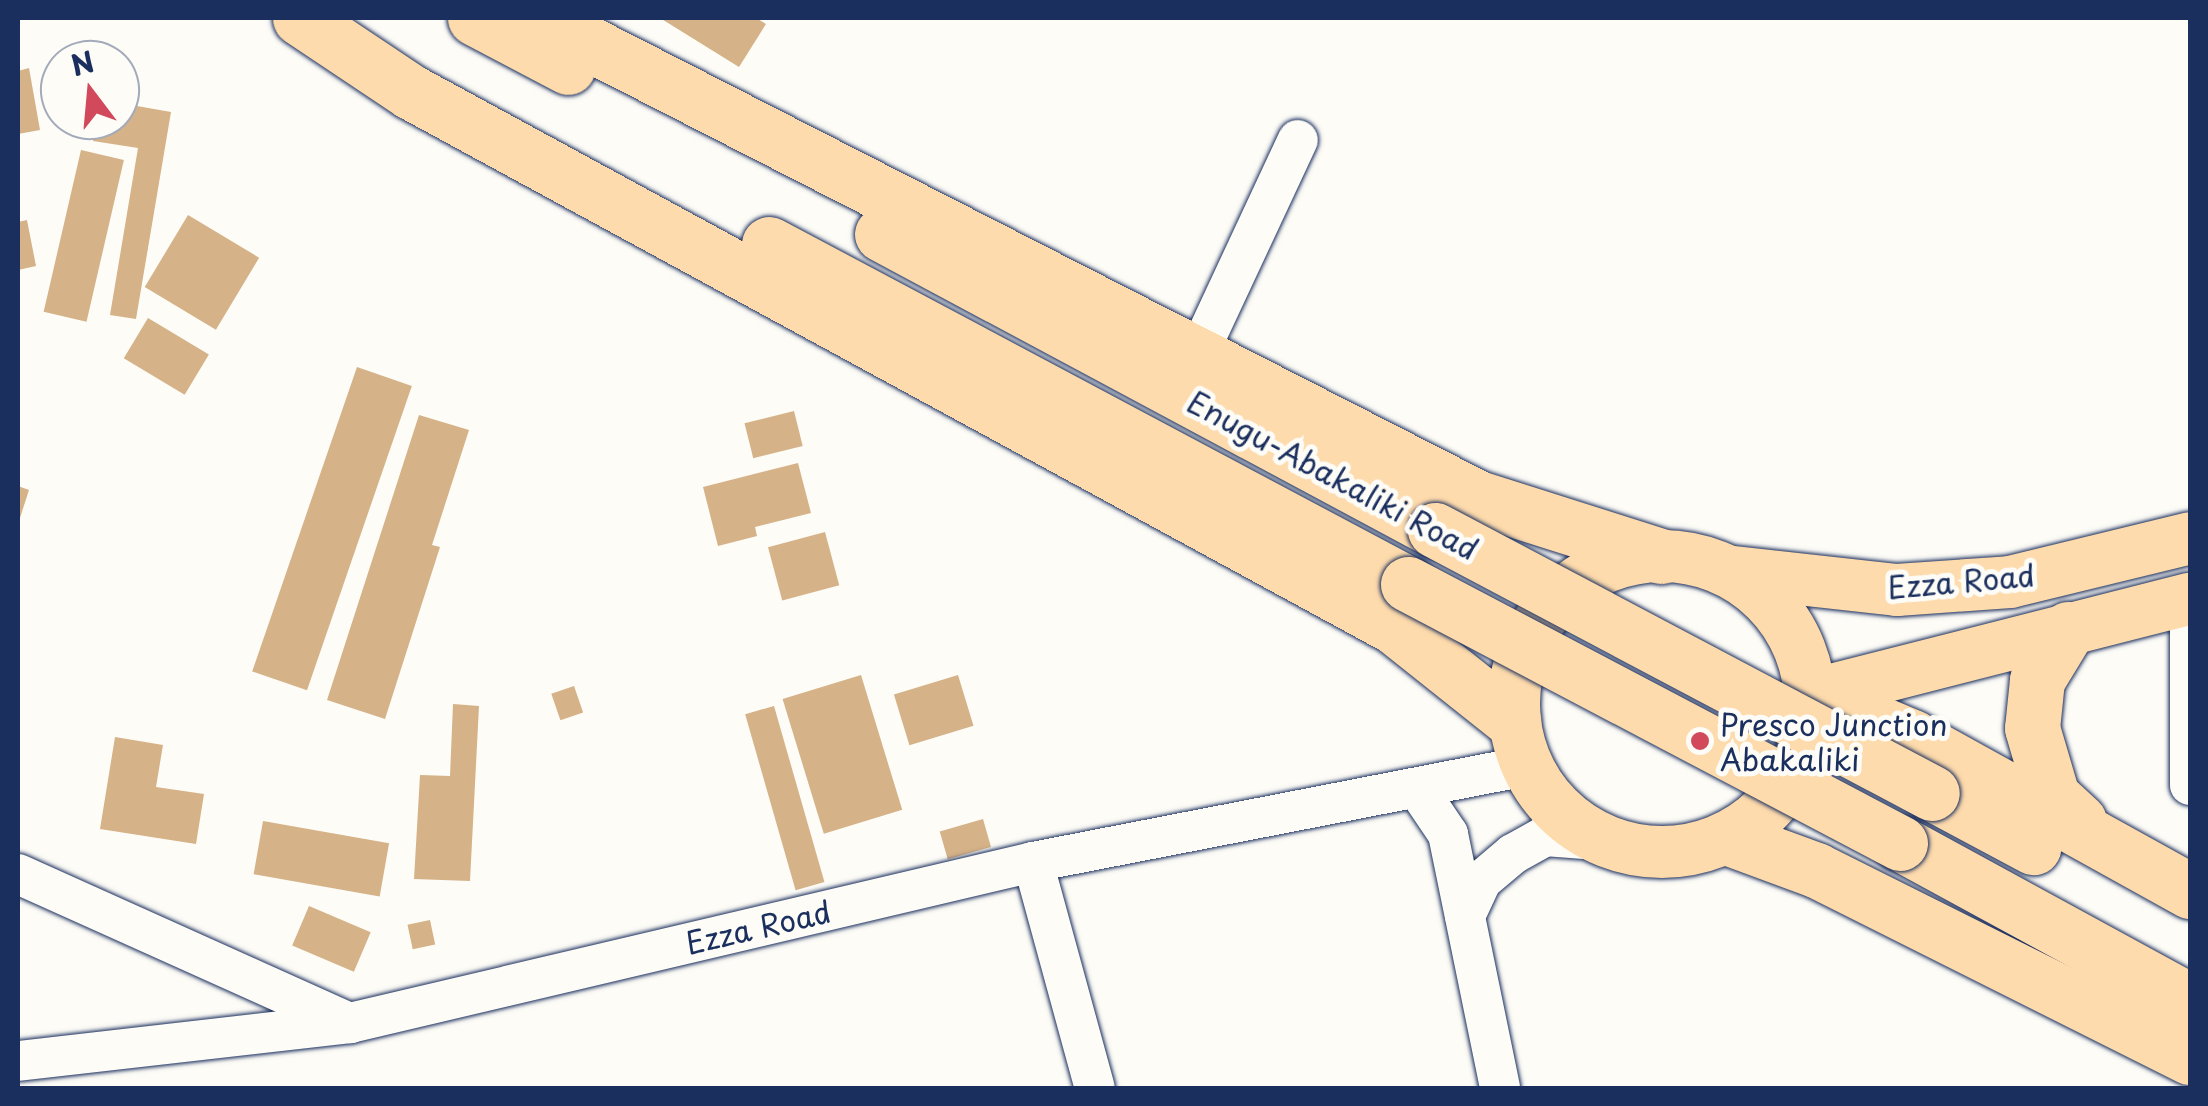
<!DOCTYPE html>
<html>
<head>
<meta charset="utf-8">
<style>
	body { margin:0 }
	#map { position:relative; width:2208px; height:1106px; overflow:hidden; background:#fdfcf7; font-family:"Playpen Sans",sans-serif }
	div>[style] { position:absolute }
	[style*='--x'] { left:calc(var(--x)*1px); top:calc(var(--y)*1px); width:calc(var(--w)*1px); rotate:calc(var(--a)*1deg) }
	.building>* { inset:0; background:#d5b287; transform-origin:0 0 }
	.roads { filter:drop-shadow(0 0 2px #1b2f5e) drop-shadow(0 0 2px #1b2f5e) }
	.minor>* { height:40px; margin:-20px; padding:0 20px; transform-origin:20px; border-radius:20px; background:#fdfcf7 }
	.major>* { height:52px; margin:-26px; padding:0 26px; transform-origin:26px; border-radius:26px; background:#fedbac }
	.major>.ring { margin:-26px; padding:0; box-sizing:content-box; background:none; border:52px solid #fedbac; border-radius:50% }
	.highway>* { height:55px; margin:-27.5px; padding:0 27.5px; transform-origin:27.5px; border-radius:27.5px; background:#fedbac }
	.bridges { filter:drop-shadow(0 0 2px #1b2f5e) drop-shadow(0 0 2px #1b2f5e) }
	.highway-bridge>* { height:55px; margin:-27.5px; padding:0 27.5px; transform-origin:27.5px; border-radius:27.5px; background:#fedbac }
	.dots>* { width:28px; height:28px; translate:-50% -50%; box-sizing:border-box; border:5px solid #fdfcf7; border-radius:50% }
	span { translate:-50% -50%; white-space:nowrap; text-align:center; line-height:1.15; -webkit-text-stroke:10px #fdfcf7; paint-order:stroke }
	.street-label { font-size:30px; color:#1b2f5e }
	.poi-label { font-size:30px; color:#1b2f5e }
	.left { translate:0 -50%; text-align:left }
	.frame { position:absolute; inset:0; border:20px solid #1b2f5e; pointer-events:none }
	.north { position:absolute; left:40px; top:40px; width:100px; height:100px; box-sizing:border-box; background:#fdfcf7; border:2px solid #a3aaba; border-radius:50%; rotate:344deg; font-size:28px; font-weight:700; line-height:40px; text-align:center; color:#1b2f5e }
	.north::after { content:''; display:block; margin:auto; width:35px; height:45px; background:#d1495b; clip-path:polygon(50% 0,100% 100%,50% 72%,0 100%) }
</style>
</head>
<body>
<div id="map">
	<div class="building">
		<i style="clip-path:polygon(660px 18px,756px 18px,766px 24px,739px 67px)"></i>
		<i style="clip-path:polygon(29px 68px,40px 130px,18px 134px,18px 71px)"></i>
		<i style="clip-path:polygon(120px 103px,171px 112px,136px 319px,110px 315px,138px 148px,93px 141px,97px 120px,120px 120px)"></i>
		<i style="left:81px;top:150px;width:44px;height:166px;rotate:13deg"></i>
		<i style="left:188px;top:215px;width:83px;height:84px;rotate:31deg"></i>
		<i style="clip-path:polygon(27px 220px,36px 266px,18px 270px,18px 222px)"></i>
		<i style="left:148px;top:318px;width:71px;height:47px;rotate:31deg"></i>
		<i style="left:357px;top:367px;width:58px;height:322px;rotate:19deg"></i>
		<i style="left:794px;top:411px;width:36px;height:51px;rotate:76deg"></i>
		<i style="clip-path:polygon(419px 415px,469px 430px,432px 545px,440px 547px,385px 719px,327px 700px)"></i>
		<i style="clip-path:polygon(798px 463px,811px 513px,755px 527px,757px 536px,718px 546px,703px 487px)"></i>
		<i style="clip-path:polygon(18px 486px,29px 490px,18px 524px)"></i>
		<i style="left:825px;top:532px;width:55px;height:59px;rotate:75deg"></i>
		<i style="left:861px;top:675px;width:141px;height:82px;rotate:73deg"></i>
		<i style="left:958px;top:675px;width:53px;height:67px;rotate:73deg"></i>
		<i style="left:574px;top:686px;width:28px;height:24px;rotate:71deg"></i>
		<i style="clip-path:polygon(453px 704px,479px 706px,470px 881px,414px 879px,420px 775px,450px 776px)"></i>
		<i style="left:774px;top:706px;width:183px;height:30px;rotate:74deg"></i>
		<i style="clip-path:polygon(115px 737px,163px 745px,156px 787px,204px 794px,196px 844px,100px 829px)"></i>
		<i style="left:983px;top:819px;width:29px;height:45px;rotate:74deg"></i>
		<i style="left:263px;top:821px;width:128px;height:54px;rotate:10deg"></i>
		<i style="left:309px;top:906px;width:67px;height:43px;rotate:23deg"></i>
		<i style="left:430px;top:920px;width:25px;height:23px;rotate:78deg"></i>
	</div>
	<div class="roads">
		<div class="minor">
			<i style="--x:1198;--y:354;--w:236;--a:-65"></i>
			<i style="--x:2190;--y:599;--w:186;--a:90"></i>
			<i style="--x:1419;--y:791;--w:52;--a:56"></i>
			<i style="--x:1448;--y:834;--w:259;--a:78.4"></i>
			<i style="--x:1033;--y:862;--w:234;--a:74.7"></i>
			<i style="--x:18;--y:874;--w:364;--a:24.2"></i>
			<i style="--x:350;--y:1023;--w:702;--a:-13.26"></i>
			<i style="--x:1033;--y:862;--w:502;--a:-11.02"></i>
			<i style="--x:1465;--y:916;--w:38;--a:-65"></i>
			<i style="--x:1481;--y:881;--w:42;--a:-40.2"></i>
			<i style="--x:1513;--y:854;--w:37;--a:-29"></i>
			<i style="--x:1545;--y:836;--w:53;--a:4.3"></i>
			<i style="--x:18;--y:1061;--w:334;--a:-6.5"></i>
		</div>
		<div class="major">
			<i class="ring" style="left:1514px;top:556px;width:244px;height:244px"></i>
			<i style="--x:1734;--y:572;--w:164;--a:6.3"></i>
			<i style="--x:1897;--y:590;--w:113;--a:-4"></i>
			<i style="--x:2010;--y:582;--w:185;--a:-13.7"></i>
			<i style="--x:1812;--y:695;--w:390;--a:-14.3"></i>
		</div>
		<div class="highway">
			<i style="--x:300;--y:18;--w:133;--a:33.7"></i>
			<i style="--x:411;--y:92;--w:1120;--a:28.53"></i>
			<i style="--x:1395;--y:627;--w:151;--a:38.5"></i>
			<i style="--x:475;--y:18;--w:105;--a:27.8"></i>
			<i style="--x:539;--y:18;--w:1055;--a:27.08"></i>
			<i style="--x:1478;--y:498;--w:192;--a:17.6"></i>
			<i style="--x:882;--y:234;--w:627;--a:28.16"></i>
			<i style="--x:769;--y:244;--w:724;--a:28.02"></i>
			<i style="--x:2068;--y:629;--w:60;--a:121.3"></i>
			<i style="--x:2037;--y:680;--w:48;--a:95.9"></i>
			<i style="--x:2032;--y:728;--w:71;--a:73.6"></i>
			<i style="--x:2052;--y:796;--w:37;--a:43"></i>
			<i style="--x:1812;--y:695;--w:108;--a:22.8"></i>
			<i style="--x:1912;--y:737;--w:318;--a:29"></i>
			<i style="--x:1932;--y:793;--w:115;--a:28.1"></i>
			<i style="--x:1729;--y:838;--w:93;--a:20.2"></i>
			<i style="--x:1816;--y:870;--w:418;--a:26.6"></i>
			<i style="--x:1900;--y:843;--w:330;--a:28.6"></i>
		</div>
	</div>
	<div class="bridges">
		<div class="highway-bridge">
			<i style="--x:1435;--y:530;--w:562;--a:27.89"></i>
			<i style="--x:1408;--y:584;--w:556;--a:27.76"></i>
		</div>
	</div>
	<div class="dots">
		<i style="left:1700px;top:741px;background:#d1495b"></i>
	</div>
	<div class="street-label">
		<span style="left:1333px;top:475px;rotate:28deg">Enugu-Abakaliki Road</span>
		<span style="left:1961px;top:581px;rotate:-5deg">Ezza Road</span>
		<span style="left:758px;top:927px;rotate:-13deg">Ezza Road</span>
	</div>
	<div class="poi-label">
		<span class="left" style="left:1720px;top:741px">Presco Junction<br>Abakaliki</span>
	</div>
	<div class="frame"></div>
	<div class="north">N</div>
</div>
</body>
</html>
